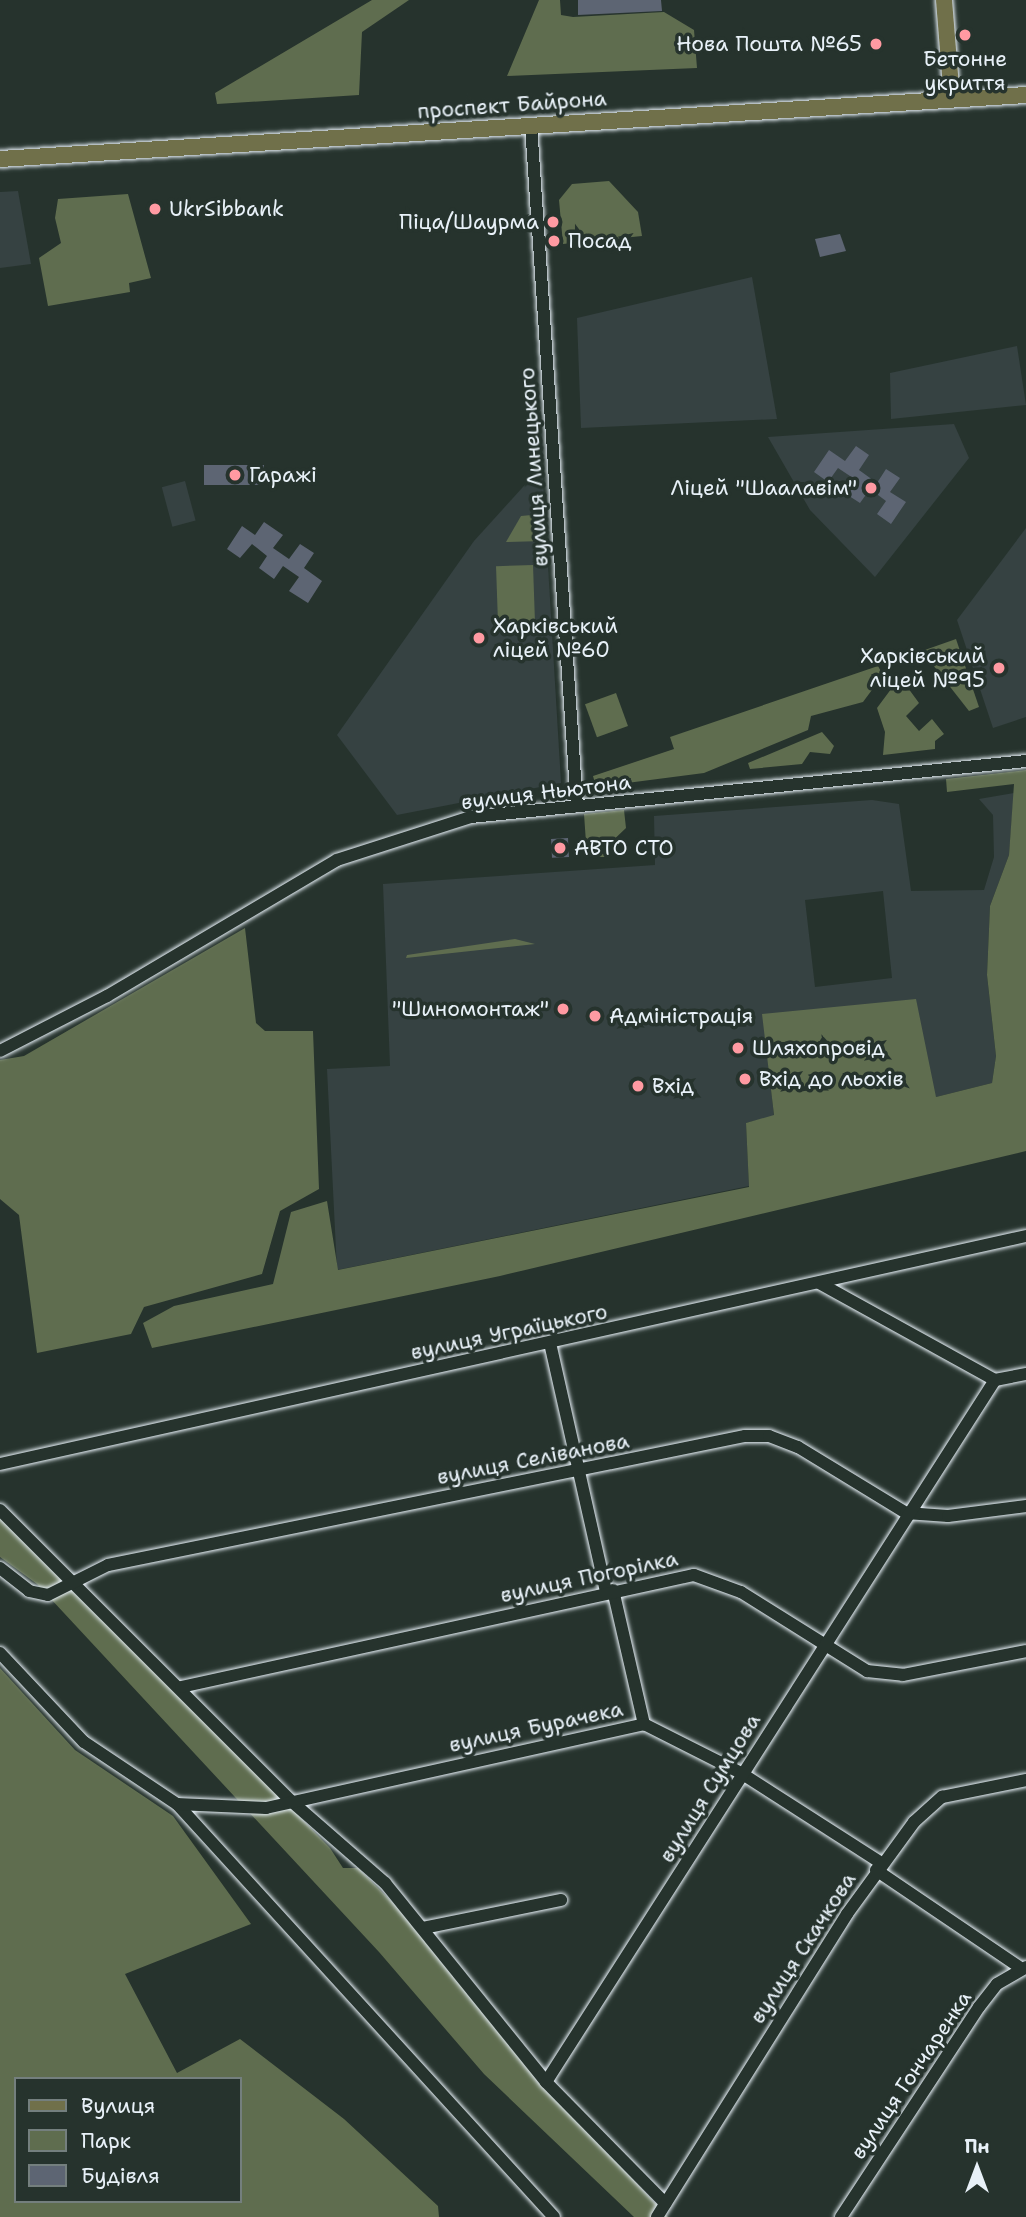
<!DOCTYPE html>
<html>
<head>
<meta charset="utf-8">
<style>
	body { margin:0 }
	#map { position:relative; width:1026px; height:2217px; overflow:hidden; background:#26332d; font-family:"Shantell Sans",sans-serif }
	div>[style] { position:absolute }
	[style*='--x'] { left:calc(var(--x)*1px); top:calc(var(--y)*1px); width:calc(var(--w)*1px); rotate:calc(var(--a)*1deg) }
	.built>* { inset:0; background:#364242; transform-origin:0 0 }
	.green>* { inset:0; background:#5f6d4f; transform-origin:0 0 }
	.building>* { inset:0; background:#5d6573; transform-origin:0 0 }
	.roads { filter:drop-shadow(0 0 2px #e8f1f8) drop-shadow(0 0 2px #e8f1f8) }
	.minor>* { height:12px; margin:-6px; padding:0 6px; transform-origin:6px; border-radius:6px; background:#26332d }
	.major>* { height:16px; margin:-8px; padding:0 8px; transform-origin:8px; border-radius:8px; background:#70704a }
	.dots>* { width:19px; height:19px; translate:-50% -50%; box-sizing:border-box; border:4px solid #26332d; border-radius:50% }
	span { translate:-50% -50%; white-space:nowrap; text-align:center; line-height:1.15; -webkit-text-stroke:7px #26332d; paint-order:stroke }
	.poi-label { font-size:21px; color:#e8f1f8 }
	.right { translate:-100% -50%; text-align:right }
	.left { translate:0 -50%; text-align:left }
	.street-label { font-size:21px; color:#e8f1f8 }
	.legend { position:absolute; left:14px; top:2077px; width:228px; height:126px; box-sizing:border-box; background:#26332d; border:2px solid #747f7e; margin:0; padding:9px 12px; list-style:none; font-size:21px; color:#e8f1f8 }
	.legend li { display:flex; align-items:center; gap:14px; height:35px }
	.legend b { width:35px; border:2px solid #747f7e }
	.north { position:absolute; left:942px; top:2133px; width:70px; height:70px; -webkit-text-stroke:5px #26332d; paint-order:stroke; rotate:0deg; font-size:19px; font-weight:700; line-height:28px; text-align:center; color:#e8f1f8 }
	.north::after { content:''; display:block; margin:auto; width:24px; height:32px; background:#e8f1f8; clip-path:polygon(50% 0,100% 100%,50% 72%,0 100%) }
</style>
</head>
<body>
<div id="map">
	<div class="built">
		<i style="clip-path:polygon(18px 191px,31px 264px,0 268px,0 192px)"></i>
		<i style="clip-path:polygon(752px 277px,777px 419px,581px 428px,577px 318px)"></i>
		<i style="clip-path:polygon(1017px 346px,1026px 405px,891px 419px,890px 373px)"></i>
		<i style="clip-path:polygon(954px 424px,969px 458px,875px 577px,810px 510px,768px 437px)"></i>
		<i style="clip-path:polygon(542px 466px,561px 783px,397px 815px,337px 735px,474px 541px)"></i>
		<i style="left:185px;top:481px;width:41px;height:24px;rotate:75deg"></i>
		<i style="clip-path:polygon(1026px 528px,1026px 717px,993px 728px,957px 620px)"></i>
		<i style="clip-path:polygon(evenodd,1014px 793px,1009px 855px,990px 906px,987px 975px,996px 1056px,992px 1083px,936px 1097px,763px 1014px,774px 1116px,746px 1123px,749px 1186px,337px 1270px,327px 1069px,390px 1066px,383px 884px,655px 865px,654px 816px,872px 800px,899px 804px,911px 891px,984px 890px,994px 857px,993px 815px,979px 799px,1014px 793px,883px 891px,892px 978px,815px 987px,805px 900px,883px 891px)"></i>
	</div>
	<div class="green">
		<i style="clip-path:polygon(372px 0,409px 0,362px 32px,359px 95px,217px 104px,215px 93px)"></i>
		<i style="clip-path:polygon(539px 0,560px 0,561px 15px,573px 17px,664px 12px,694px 30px,697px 68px,507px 76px)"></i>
		<i style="clip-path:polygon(609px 181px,638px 212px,642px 236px,563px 244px,559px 200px,572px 184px)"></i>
		<i style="clip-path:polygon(128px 194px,151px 278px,129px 283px,130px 292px,48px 306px,39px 258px,61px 243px,55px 218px,58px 199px)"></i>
		<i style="clip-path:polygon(542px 514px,543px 541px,506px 542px,521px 516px)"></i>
		<i style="left:533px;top:565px;width:58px;height:37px;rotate:88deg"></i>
		<i style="clip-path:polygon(956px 639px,979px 707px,969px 711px,922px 651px)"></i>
		<i style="clip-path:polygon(878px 666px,883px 675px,863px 702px,811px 716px,808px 730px,704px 773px,596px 787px,593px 776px,674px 749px,670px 737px)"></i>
		<i style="clip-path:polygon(900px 677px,919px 703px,906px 716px,919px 731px,932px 719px,944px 734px,935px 741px,935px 749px,883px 755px,885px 732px,877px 708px)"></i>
		<i style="left:616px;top:693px;width:35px;height:33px;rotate:70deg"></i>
		<i style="clip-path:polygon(822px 732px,834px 746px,830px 754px,810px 752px,802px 764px,750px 769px,748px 763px)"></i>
		<i style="clip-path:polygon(1026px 770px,1026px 1151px,500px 1276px,152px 1348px,143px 1323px,174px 1306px,273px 1284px,291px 1212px,327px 1201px,338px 1270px,749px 1187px,746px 1123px,774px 1115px,762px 1014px,916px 999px,936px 1097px,992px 1083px,996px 1056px,987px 975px,990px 906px,1009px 855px,1014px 784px,947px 792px,946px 779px)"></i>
		<i style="clip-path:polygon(624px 810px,626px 828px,605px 848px,613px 853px,610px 857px,587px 857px,584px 814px)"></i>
		<i style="clip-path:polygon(245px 928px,256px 1023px,265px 1031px,313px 1031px,319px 1189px,280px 1211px,262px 1274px,144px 1307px,131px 1334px,37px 1353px,19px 1215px,0 1199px,0 1060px,24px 1056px)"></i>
		<i style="clip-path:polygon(515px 939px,535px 944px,406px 958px,407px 955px)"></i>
		<i style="clip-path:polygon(0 1511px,330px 1848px,343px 1868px,358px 1868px,411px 1921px,531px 2071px,668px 2217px,634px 2217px,484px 2074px,379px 1952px,37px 1584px,0 1557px)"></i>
		<i style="clip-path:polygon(evenodd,0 1668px,75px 1750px,173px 1816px,251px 1924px,125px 1974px,177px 2073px,240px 2039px,344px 2119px,438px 2206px,439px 2217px,0 2217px,0 1668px,16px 2079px,240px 2079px,240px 2201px,16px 2201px,16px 2079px)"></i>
	</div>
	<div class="building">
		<i style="clip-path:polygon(578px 0,661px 0,662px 11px,578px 15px)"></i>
		<i style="clip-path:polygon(840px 234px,846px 251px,820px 257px,815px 239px)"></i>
		<i style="clip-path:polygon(856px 446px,869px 455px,859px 470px,877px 483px,886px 469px,900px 478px,890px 492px,906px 502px,891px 524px,877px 514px,886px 501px,870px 489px,860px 503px,846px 494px,856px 480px,838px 468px,828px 482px,814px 472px,829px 450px,845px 461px)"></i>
		<i style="left:204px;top:465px;width:60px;height:20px"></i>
		<i style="clip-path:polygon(264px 522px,283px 535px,273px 548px,289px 559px,300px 544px,314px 553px,304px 568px,322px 581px,308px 603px,289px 591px,299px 577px,283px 566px,274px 579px,259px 568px,267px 556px,252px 544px,240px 558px,227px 549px,242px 526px,255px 535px)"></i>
		<i style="left:568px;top:838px;width:19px;height:17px;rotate:87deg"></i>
	</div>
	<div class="roads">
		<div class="minor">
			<i style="--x:531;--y:125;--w:683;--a:86.14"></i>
			<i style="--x:0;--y:1051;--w:120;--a:-27.2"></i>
			<i style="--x:107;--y:996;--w:267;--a:-30.6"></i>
			<i style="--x:337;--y:860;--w:141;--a:-17.8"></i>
			<i style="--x:471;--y:817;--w:558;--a:-5.76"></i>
			<i style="--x:550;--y:1343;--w:254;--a:77.3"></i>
			<i style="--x:995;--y:1380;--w:32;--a:-11"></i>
			<i style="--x:0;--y:1464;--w:1051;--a:-12.53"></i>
			<i style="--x:0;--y:1510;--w:412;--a:45"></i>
			<i style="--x:291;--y:1801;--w:125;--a:41.1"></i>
			<i style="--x:385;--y:1883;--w:256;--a:51"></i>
			<i style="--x:546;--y:2082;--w:170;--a:45.5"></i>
			<i style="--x:0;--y:1568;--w:37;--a:38"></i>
			<i style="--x:29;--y:1591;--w:19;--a:12"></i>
			<i style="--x:48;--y:1595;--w:67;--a:-26.6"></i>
			<i style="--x:108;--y:1565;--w:650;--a:-11.45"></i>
			<i style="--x:745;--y:1436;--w:24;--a:0"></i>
			<i style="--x:769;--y:1436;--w:31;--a:21"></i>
			<i style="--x:798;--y:1447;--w:127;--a:31.4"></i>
			<i style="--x:906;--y:1513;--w:42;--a:4.1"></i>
			<i style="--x:948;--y:1516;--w:79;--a:-7.3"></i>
			<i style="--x:613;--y:1590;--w:138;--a:77"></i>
			<i style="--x:0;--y:1653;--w:122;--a:46.7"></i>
			<i style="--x:84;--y:1742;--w:112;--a:33.7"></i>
			<i style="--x:177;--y:1804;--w:559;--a:47.61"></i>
			<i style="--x:181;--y:1687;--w:525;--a:-12.32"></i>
			<i style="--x:694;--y:1575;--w:50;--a:19.9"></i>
			<i style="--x:741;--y:1592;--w:149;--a:32.1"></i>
			<i style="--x:867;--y:1671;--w:36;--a:6"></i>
			<i style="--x:903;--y:1675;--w:125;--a:-11"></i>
			<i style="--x:177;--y:1804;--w:89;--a:2.6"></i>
			<i style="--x:266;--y:1808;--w:387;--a:-12.5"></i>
			<i style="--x:644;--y:1724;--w:109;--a:26.8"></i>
			<i style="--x:741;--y:1773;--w:166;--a:32.7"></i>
			<i style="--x:876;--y:1870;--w:175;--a:34.1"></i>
			<i style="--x:423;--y:1928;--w:141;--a:-11.5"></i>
			<i style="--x:546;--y:2082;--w:833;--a:-57.4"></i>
			<i style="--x:995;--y:1380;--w:201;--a:-151.1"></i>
			<i style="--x:657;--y:2217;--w:358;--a:-57.9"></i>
			<i style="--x:847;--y:1914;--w:114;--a:-53.9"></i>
			<i style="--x:914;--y:1822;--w:38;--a:-42"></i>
			<i style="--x:942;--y:1797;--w:86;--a:-11.4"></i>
			<i style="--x:841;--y:2217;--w:251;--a:-56.7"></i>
			<i style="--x:979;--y:2007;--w:29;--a:-52"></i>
			<i style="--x:997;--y:1984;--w:34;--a:-30"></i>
		</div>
		<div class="major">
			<i style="--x:944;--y:0;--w:99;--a:85.4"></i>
			<i style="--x:0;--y:159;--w:1028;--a:-3.57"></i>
		</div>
	</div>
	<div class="dots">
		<i style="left:965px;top:35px;background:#ff9aa2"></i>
		<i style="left:876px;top:44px;background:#ff9aa2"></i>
		<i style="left:155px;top:209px;background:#ff9aa2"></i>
		<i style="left:553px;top:222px;background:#ff9aa2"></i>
		<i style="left:554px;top:241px;background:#ff9aa2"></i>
		<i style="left:235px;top:475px;background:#ff9aa2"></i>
		<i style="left:871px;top:488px;background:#ff9aa2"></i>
		<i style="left:479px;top:638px;background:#ff9aa2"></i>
		<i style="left:999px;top:668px;background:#ff9aa2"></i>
		<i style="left:560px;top:848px;background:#ff9aa2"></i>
		<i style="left:563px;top:1009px;background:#ff9aa2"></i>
		<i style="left:595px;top:1016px;background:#ff9aa2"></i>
		<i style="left:738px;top:1048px;background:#ff9aa2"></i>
		<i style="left:745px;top:1079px;background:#ff9aa2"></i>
		<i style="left:638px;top:1086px;background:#ff9aa2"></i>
	</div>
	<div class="poi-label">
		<span class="right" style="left:862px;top:44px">Нова Пошта №65</span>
		<span style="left:965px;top:71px">Бетонне<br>укриття</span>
		<span class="left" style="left:169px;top:209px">UkrSibbank</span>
		<span class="right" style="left:539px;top:222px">Піца/Шаурма</span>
		<span class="left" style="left:568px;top:241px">Посад</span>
		<span class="left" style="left:249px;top:475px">Гаражі</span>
		<span class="right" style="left:857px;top:488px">Ліцей "Шаалавім"</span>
		<span class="left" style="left:493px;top:638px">Харківський<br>ліцей №60</span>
		<span class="right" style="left:985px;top:668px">Харківський<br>ліцей №95</span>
		<span class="left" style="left:574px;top:848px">АВТО СТО</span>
		<span class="right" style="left:549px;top:1009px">"Шиномонтаж"</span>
		<span class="left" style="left:609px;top:1016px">Адміністрація</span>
		<span class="left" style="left:752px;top:1048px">Шляхопровід</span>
		<span class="left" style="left:759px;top:1079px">Вхід до льохів</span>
		<span class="left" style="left:652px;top:1086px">Вхід</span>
	</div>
	<div class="street-label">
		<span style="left:512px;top:105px;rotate:-4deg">проспект Байрона</span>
		<span style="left:534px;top:467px;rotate:-94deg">вулиця Линецького</span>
		<span style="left:546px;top:792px;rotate:-7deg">вулиця Ньютона</span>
		<span style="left:509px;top:1332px;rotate:-12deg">вулиця Уграїцького</span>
		<span style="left:533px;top:1459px;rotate:-11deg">вулиця Селіванова</span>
		<span style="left:589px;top:1577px;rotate:-12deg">вулиця Погорілка</span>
		<span style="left:536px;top:1727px;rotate:-12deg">вулиця Бурачека</span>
		<span style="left:710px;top:1788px;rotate:-58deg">вулиця Сумцова</span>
		<span style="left:803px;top:1948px;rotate:-57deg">вулиця Скачкова</span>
		<span style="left:911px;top:2075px;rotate:-56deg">вулиця Гончаренка</span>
	</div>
	<ul class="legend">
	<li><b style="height:9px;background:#70704a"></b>Вулиця</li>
	<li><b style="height:19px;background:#5f6d4f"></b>Парк</li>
	<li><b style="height:19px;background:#5d6573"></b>Будівля</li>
	</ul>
	<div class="north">Пн</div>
</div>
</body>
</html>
